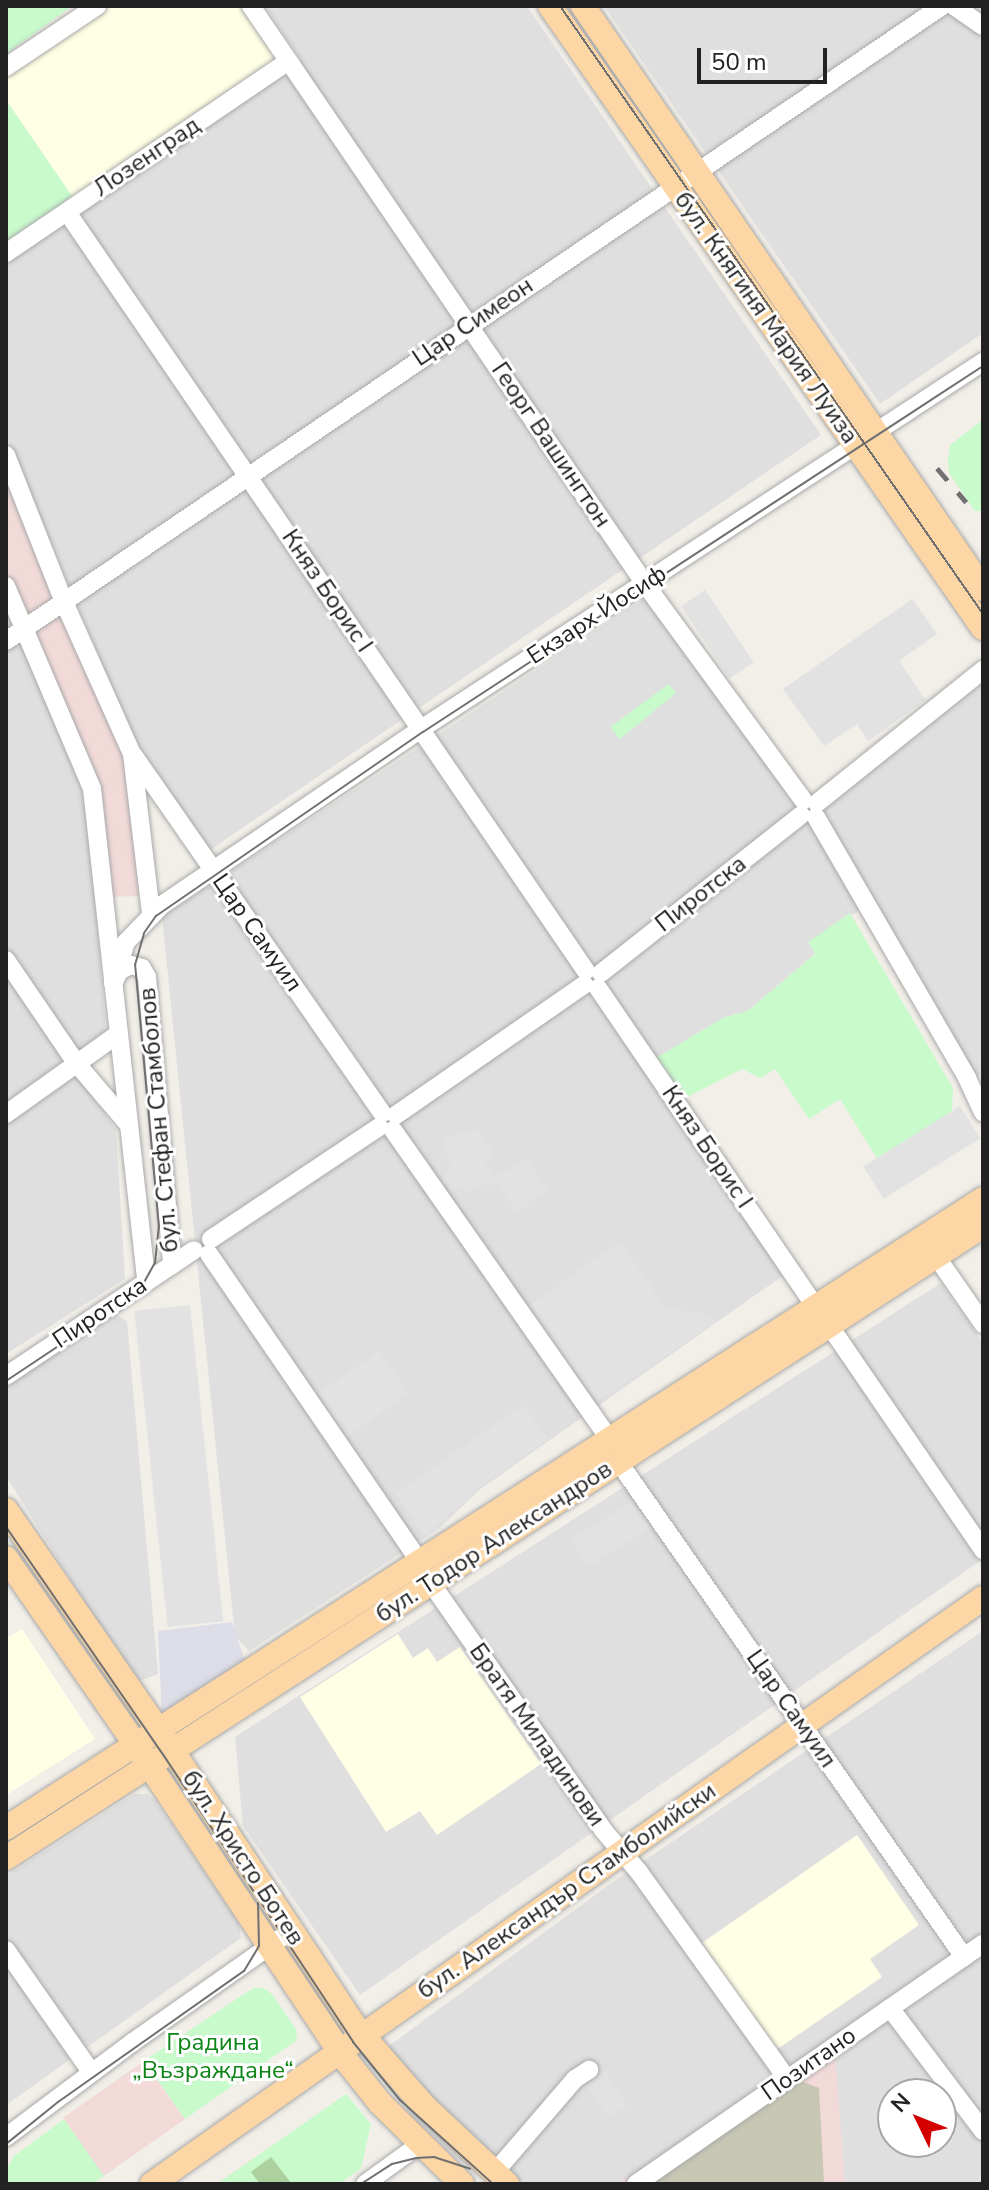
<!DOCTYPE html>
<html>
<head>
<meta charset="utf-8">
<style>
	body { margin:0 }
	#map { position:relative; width:989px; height:2190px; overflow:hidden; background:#f2efe9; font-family:"Nunito Sans",sans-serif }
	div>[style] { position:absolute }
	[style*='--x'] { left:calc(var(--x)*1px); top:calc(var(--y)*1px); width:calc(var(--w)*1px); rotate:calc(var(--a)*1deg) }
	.residential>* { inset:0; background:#e0dfdf }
	.commercial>* { inset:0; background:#f2dad9; transform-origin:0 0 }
	.education>* { inset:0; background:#ffffe5 }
	.construction>* { inset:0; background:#c7c7b4 }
	.forest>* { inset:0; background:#add19e }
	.park>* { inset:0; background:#c8facc }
	.parking>* { inset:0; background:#e2e2e2; transform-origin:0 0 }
	.plaza>* { inset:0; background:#dddde8 }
	.roads { filter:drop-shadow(0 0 2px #a9a9a9) drop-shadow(0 0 2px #a9a9a9) }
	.minor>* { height:18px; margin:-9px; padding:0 9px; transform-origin:9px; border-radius:9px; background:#fff }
	.major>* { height:24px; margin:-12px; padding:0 12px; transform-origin:12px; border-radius:12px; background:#fcd6a4 }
	.tram>* { height:2px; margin:-1px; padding:0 1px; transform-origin:1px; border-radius:1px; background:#707070 }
	.rail>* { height:5px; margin-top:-2.5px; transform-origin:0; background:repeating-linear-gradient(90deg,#707070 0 16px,transparent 0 32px) }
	span { translate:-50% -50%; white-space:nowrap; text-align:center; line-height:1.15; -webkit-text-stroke:6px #fff; paint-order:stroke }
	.street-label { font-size:24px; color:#222 }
	.park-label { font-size:24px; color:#0c8416 }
	.frame { position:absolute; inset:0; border:8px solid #222; pointer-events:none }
	.north { position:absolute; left:877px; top:2078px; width:80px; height:80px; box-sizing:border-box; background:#fff; border:2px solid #a7a7a7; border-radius:50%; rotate:313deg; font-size:22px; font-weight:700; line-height:32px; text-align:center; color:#222 }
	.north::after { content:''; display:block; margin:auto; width:28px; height:36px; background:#d40000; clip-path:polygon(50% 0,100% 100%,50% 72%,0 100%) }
	.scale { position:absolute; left:697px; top:48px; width:130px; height:36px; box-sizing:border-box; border:4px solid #222; border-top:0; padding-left:10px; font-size:24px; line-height:28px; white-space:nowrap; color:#222; -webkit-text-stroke:6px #fff; paint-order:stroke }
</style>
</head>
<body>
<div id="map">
	<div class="residential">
		<i style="clip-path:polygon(265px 6px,527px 6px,821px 435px,207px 852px,139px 752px,6px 435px,6px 258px,302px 61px)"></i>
		<i style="clip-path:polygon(604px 6px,983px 6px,983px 333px,880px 404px)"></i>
		<i style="clip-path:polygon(651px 594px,808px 823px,983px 682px,983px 1073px,973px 1080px,871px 903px,809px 942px,816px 953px,748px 1011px,723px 1018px,657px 1058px,784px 1275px,479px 1490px,440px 1528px,249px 1651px,235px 1636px,162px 917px)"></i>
		<i style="clip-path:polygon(6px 599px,86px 789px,106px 1030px,67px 1062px,116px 1129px,125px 1279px,6px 1354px)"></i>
		<i style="clip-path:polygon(941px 1283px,983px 1343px,983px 1559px,360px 1995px,243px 1826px,235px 1737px)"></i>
		<i style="clip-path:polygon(114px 1313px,127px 1321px,158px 1674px,135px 1683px,6px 1476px,6px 1387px)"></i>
		<i style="clip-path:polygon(evenodd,983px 1631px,983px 2184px,845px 2184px,833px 2039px,617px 2184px,522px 2184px,417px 2088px,388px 2050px,390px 2045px,617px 1879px,983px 1631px,893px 2094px,941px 2094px,941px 2142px,893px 2142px,893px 2094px)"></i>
		<i style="clip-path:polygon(134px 1794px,147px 1794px,155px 1800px,239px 1923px,241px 1938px,6px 2105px,6px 1876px)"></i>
	</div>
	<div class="commercial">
		<i style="clip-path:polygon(6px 465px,128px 757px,144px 896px,108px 897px,96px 789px,6px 572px)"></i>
		<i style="clip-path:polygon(834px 2038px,845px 2184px,617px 2184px)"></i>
		<i style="left:144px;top:2061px;width:71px;height:99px;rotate:55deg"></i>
	</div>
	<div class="education">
		<i style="clip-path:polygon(102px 6px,241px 6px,277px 59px,74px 199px,6px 100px,6px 72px)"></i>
		<i style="clip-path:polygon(22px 1629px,95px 1739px,6px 1795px,6px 1639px)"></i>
		<i style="clip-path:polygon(398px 1634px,413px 1658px,428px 1648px,437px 1662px,460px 1647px,541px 1764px,437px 1835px,420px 1811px,386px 1832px,300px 1697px)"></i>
		<i style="clip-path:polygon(857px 1835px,919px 1925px,870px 1959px,882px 1977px,776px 2050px,702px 1943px)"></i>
	</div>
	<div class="construction">
		<i style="clip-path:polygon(801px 2081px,819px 2088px,824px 2184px,650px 2184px)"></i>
	</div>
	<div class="forest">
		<i style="clip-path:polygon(271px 2147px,308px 2184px,217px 2184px)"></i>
	</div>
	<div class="park">
		<i style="clip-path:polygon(6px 6px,72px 6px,6px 54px)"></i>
		<i style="clip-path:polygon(6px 100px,74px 199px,6px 244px)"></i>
		<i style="clip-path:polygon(983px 420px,983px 511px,975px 511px,949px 473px,948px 460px,950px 445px)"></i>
		<i style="clip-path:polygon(669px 684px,676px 693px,620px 739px,610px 727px)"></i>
		<i style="clip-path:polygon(850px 913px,953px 1088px,952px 1111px,878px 1160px,840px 1099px,809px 1119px,775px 1069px,761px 1078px,742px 1069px,683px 1099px,656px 1058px,723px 1018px,748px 1011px,815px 954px,808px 942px)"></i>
		<i style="clip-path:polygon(253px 1988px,263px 1988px,272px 1994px,296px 2029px,297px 2040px,185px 2119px,144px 2061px)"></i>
		<i style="clip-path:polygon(346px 2094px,371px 2124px,361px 2168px,339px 2184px,292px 2184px,271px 2157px,251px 2172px,260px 2184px,217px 2184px)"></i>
		<i style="clip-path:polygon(64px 2119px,104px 2176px,92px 2184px,6px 2184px,6px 2170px,14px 2156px)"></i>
	</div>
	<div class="parking">
		<i style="left:705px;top:590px;width:87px;height:29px;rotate:56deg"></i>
		<i style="clip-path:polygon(912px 599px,937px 634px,899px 661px,926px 700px,868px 741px,857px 724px,824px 746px,783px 689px)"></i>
		<i style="left:960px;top:1106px;width:38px;height:114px;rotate:58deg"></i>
		<i style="clip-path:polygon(477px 1129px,493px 1153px,484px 1161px,495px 1177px,526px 1159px,548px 1190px,517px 1212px,497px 1182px,488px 1188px,484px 1183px,468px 1194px,462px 1184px,450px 1190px,441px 1179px,451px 1170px,442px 1138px)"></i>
		<i style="clip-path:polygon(620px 1241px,667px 1310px,701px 1312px,716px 1322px,593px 1404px,526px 1308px)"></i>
		<i style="left:190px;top:1305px;width:318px;height:56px;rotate:84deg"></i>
		<i style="left:379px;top:1351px;width:52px;height:76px;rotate:55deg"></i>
		<i style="clip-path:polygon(523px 1405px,548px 1439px,479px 1488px,425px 1536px,395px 1494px)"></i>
		<i style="left:639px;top:1497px;width:32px;height:80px;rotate:58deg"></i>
		<i style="left:605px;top:2072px;width:40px;height:23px;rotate:56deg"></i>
	</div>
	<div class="plaza">
		<i style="clip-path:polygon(232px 1622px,246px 1664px,162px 1719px,158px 1631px)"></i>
	</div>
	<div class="roads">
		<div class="minor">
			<i style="--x:251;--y:6;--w:700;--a:55.72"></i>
			<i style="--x:645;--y:584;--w:268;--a:53.8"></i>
			<i style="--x:954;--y:6;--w:35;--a:35"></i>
			<i style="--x:6;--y:67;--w:110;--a:-33.8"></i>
			<i style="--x:67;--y:212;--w:919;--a:55.64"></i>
			<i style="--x:6;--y:253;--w:341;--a:-34.2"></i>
			<i style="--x:6;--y:455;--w:158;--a:68.5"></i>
			<i style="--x:64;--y:602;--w:167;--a:65.9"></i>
			<i style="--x:132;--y:754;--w:161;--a:83.2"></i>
			<i style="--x:6;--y:586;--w:220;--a:67"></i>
			<i style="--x:92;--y:789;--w:496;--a:83.7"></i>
			<i style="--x:6;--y:641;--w:1131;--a:-34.15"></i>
			<i style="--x:134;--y:756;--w:435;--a:55.2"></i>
			<i style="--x:817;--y:803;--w:213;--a:-38.7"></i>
			<i style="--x:816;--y:817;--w:302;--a:59.9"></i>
			<i style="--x:967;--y:1078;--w:38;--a:65"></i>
			<i style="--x:6;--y:960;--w:126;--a:55.7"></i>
			<i style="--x:77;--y:1064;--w:79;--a:49.6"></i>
			<i style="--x:601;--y:973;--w:255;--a:-38.3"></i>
			<i style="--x:114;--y:982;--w:12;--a:-66"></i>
			<i style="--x:119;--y:971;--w:13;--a:-27"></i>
			<i style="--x:131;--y:965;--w:11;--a:15"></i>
			<i style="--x:142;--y:968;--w:10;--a:61"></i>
			<i style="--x:147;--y:977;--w:289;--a:85"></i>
			<i style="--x:113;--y:983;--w:43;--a:-72.4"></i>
			<i style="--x:126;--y:942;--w:52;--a:-45.8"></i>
			<i style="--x:162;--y:905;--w:313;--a:-34.2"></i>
			<i style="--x:421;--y:729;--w:671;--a:-33.15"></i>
			<i style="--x:598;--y:988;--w:386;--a:55.7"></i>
			<i style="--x:6;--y:1114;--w:138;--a:-35.5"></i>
			<i style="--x:396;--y:1115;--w:229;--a:-34.7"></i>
			<i style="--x:393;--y:1130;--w:380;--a:55"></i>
			<i style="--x:211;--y:1239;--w:202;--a:-33.7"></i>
			<i style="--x:209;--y:1254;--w:373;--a:55.6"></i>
			<i style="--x:936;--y:1256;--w:83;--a:55.3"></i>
			<i style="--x:829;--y:1325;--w:273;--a:55.6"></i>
			<i style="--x:6;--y:1376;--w:226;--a:-33.8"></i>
			<i style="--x:618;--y:1461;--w:605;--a:55.1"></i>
			<i style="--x:431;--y:1583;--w:301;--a:55.1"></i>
			<i style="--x:603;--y:1830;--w:55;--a:49.4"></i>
			<i style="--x:639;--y:1872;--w:254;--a:54.4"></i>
			<i style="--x:6;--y:1950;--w:149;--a:55.1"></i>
			<i style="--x:890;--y:2008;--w:154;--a:52.9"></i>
			<i style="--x:6;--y:2137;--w:159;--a:-36.8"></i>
			<i style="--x:133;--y:2042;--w:193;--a:-35.1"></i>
			<i style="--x:495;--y:2172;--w:123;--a:-49.3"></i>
			<i style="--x:575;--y:2079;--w:17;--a:-33"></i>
			<i style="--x:365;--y:2184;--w:68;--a:-36"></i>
			<i style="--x:636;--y:2184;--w:422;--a:-34.7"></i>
		</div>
		<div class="major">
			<i style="--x:550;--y:6;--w:758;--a:55.16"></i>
			<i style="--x:583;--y:6;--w:707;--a:55.55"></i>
			<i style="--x:6;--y:1510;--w:292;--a:55.3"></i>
			<i style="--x:172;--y:1750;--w:333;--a:56.5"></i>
			<i style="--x:356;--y:2028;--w:103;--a:48.9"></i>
			<i style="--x:424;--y:2106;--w:114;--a:43.2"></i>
			<i style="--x:6;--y:1558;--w:228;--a:55.2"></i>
			<i style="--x:136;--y:1745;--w:377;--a:56.4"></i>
			<i style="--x:345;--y:2059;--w:56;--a:51.5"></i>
			<i style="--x:380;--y:2103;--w:115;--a:44.6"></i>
			<i style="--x:6;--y:1828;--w:1162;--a:-32.77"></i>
			<i style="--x:6;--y:1858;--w:1164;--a:-32.9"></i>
			<i style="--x:152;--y:2184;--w:1017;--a:-35.19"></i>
		</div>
	</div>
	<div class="tram">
		<i style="--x:560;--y:6;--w:741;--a:55.17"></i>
		<i style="--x:6;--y:1381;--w:148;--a:-33.7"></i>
		<i style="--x:129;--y:1299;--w:18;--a:-45"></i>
		<i style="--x:142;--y:1286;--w:26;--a:-61"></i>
		<i style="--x:155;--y:1263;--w:36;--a:-84"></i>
		<i style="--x:159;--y:1227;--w:263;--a:-95.2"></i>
		<i style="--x:135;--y:965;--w:33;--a:-74"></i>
		<i style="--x:144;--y:933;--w:21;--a:-55"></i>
		<i style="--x:156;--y:916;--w:324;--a:-34.6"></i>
		<i style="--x:423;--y:732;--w:669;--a:-33.17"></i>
		<i style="--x:6;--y:1527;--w:278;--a:55.4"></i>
		<i style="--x:164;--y:1756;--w:343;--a:56.5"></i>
		<i style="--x:353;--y:2042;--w:75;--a:51"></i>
		<i style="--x:400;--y:2100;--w:125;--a:42.1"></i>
		<i style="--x:6;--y:2144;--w:67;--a:-38.9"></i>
		<i style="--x:58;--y:2102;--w:228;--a:-35.2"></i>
		<i style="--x:244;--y:1971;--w:29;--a:-59"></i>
		<i style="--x:259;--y:1946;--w:43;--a:-91.3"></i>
		<i style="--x:361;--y:2184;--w:37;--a:-33"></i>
		<i style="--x:392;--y:2164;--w:25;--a:-14"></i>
		<i style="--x:416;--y:2158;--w:18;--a:-3"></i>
		<i style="--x:434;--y:2157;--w:38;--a:18"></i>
	</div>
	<div class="rail">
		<i style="--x:937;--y:468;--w:45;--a:49.5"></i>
	</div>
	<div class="street-label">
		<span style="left:147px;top:157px;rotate:-34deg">Лозенград</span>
		<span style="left:766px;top:318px;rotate:55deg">бул. Княгиня Мария Луиза</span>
		<span style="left:473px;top:322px;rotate:-34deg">Цар Симеон</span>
		<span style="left:551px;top:445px;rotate:56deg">Георг Вашингтон</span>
		<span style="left:327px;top:591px;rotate:56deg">Княз Борис I</span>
		<span style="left:597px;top:615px;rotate:-33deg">Екзарх Йосиф</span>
		<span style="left:701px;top:894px;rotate:-38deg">Пиротска</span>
		<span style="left:257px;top:933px;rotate:55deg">Цар Самуил</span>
		<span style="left:159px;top:1120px;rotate:-95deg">бул. Стефан Стамболов</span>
		<span style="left:707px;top:1147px;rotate:56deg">Княз Борис I</span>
		<span style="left:100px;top:1313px;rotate:-34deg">Пиротска</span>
		<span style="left:494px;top:1542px;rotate:-33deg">бул. Тодор Александров</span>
		<span style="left:791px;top:1709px;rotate:55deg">Цар Самуил</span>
		<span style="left:537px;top:1735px;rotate:55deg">Братя Миладинови</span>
		<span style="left:243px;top:1858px;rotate:57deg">бул. Христо Ботев</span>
		<span style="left:567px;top:1891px;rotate:-35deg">бул. Александър Стамболийски</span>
		<span style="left:809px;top:2064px;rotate:-35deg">Позитано</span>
	</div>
	<div class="park-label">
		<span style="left:213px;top:2057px">Градина<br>„Възраждане“</span>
	</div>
	<div class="frame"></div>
	<div class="north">N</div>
	<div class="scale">50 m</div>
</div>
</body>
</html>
